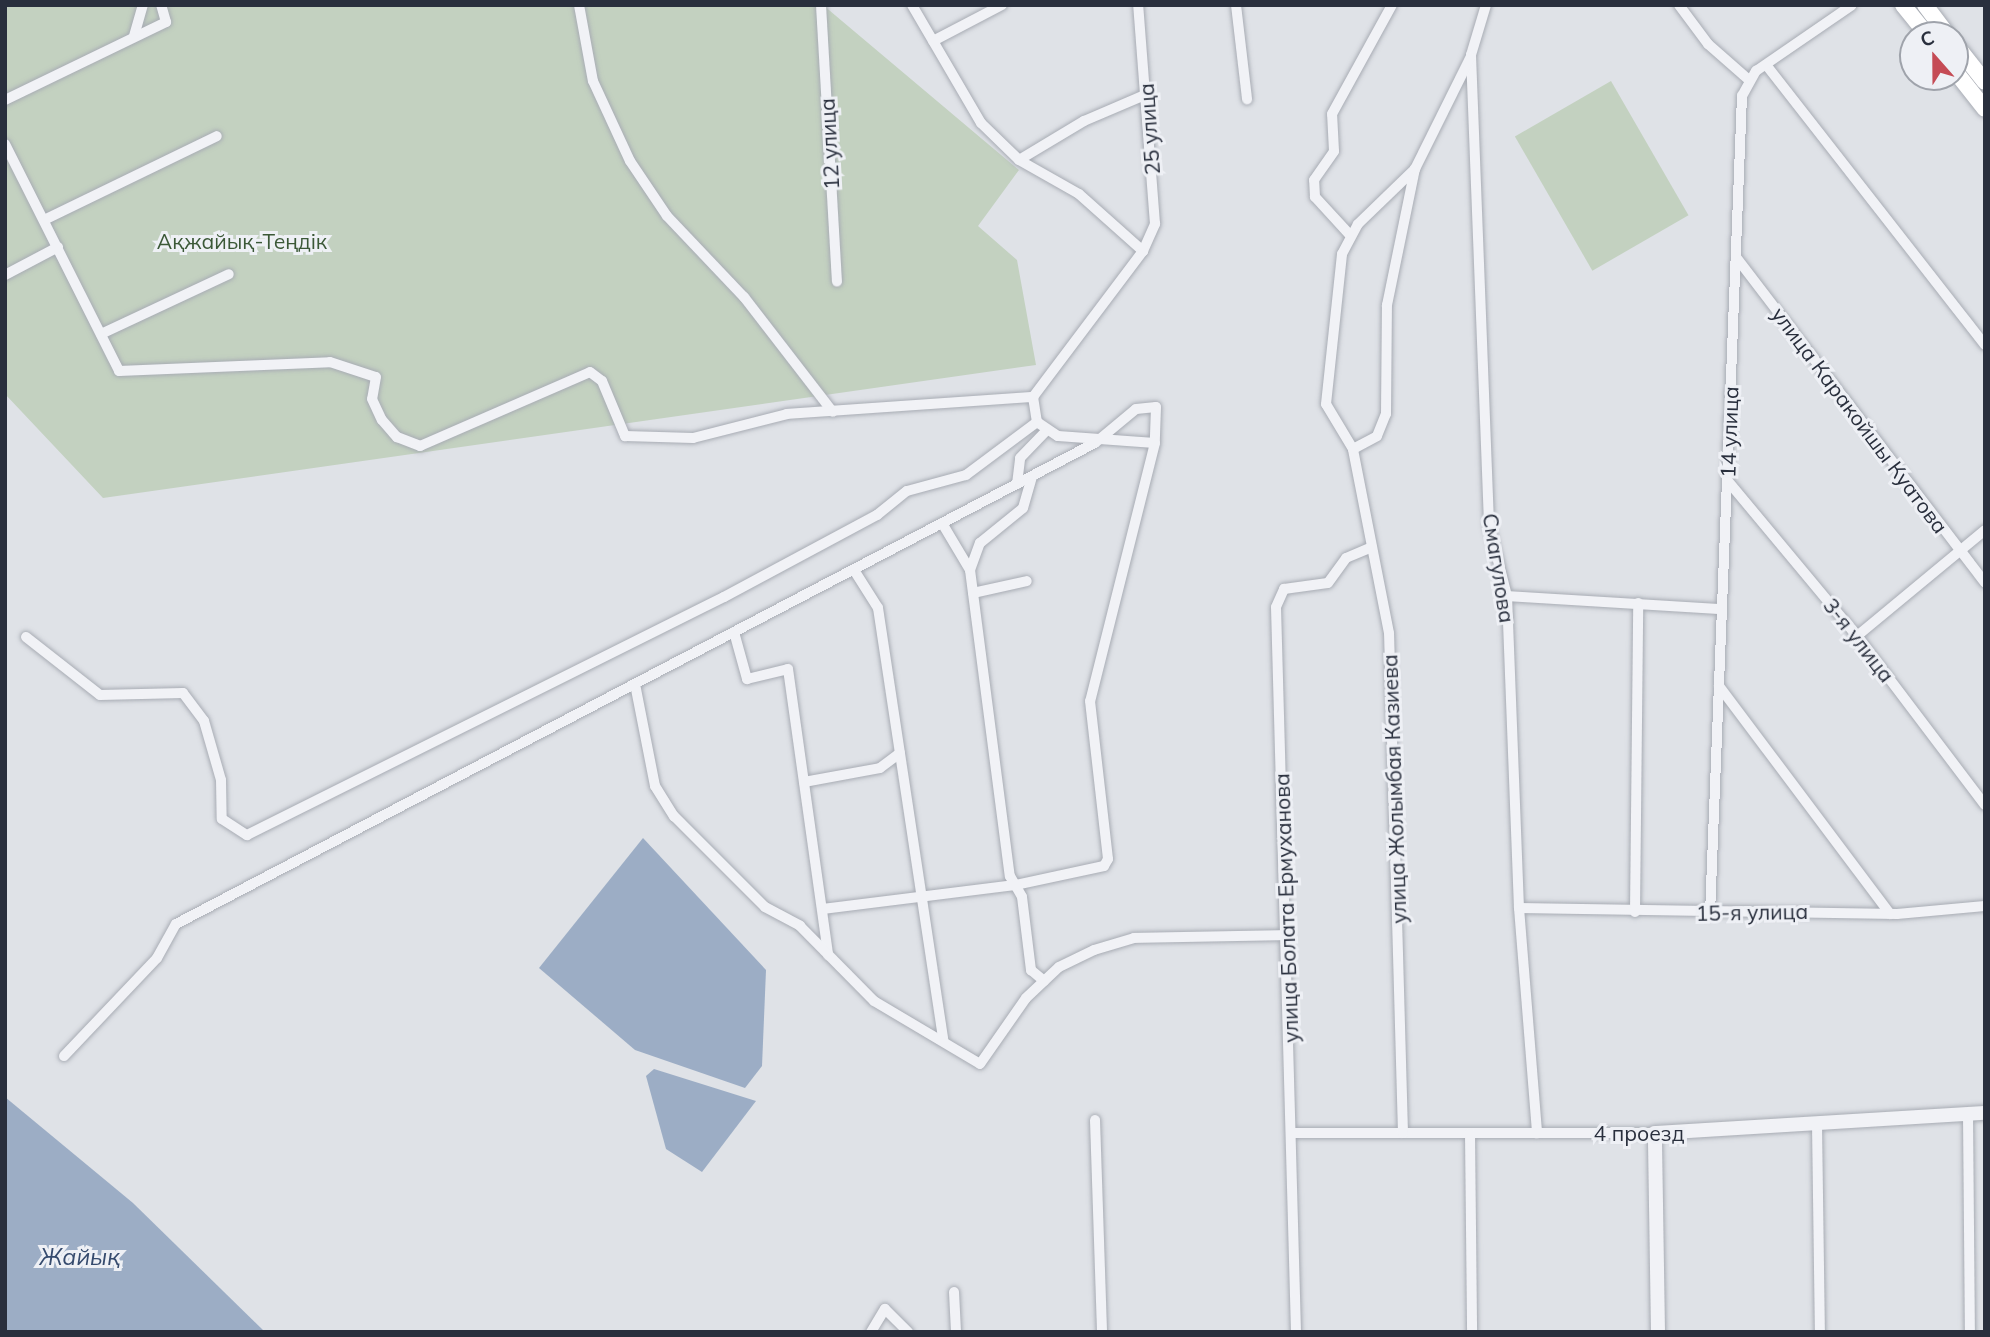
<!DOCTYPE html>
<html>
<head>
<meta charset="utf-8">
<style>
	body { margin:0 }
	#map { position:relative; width:1990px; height:1337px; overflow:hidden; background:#dfe2e7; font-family:Mulish,sans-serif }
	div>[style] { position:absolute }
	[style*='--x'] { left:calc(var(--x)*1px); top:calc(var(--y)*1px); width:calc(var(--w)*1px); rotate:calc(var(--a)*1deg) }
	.green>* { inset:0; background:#c3d1c0; transform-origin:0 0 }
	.water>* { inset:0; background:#9cadc5 }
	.roads { filter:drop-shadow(0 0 2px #a8acb4) drop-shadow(0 0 2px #a8acb4) }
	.minor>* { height:10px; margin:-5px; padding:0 5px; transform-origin:5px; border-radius:5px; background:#f1f2f6 }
	.tertiary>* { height:14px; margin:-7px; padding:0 7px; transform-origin:7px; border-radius:7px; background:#f1f2f6 }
	.secondary>* { height:16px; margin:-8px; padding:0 8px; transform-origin:8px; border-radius:8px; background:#fff }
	span { translate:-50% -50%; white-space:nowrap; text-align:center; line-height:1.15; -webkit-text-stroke:6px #eef0f5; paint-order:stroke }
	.street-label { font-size:21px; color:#292f3d }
	.park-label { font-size:21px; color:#3b5837 }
	.water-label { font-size:23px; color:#364b6e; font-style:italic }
	.frame { position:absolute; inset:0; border:7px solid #292f3d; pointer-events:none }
	.north { position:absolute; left:1899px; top:21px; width:70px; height:70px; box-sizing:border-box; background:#eef0f5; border:2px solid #9fa3ab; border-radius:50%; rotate:339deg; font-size:19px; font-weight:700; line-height:28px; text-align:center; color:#292f3d }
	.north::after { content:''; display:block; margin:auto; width:24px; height:32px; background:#c54b55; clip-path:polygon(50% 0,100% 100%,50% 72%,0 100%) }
</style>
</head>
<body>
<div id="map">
	<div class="green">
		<i style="clip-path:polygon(5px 5px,823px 5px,1019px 170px,978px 226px,1017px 260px,1036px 365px,103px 498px,5px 394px)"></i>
		<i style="left:1611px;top:81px;width:155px;height:111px;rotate:60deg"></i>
	</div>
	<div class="water">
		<i style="clip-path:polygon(643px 838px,766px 970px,762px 1066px,745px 1088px,635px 1050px,539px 968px)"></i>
		<i style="clip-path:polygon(654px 1069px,756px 1101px,702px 1172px,666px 1149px,646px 1076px)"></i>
		<i style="clip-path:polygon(5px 1097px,133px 1203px,265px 1332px,5px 1332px)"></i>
	</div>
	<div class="roads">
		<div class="minor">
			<i style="--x:579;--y:5;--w:77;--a:79.6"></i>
			<i style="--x:593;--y:81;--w:88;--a:65.2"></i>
			<i style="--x:630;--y:161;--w:66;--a:56.1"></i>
			<i style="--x:667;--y:216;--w:112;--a:46.5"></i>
			<i style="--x:744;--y:297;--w:145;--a:52.3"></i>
			<i style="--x:821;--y:5;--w:277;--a:86.7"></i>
			<i style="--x:912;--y:5;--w:137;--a:59.7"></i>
			<i style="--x:981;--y:123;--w:53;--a:44.2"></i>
			<i style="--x:1019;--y:160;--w:69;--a:29.5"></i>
			<i style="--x:1079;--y:194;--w:86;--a:41.7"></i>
			<i style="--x:1236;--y:5;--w:95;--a:83.3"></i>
			<i style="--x:1486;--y:5;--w:52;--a:106.7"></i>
			<i style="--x:1471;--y:55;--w:470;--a:87.8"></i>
			<i style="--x:1489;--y:525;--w:73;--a:75.8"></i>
			<i style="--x:1507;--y:596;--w:312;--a:87.8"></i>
			<i style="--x:1519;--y:908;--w:226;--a:85.4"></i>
			<i style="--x:1679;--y:5;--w:49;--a:53.4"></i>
			<i style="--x:1708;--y:44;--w:53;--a:41.2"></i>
			<i style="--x:134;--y:36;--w:32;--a:-74"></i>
			<i style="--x:933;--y:41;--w:78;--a:-27.6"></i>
			<i style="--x:1767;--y:66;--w:354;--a:52"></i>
			<i style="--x:5;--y:100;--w:179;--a:-25.8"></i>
			<i style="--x:166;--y:22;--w:18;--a:-106"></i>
			<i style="--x:5;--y:144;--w:254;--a:63.3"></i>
			<i style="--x:119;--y:371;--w:211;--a:-2.4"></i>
			<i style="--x:330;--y:362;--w:48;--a:18.1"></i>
			<i style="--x:376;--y:377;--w:22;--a:100"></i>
			<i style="--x:372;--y:399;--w:23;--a:65"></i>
			<i style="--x:382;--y:420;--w:23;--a:49"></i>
			<i style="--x:397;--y:437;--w:25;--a:21"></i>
			<i style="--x:420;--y:446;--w:185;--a:-23.5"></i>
			<i style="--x:590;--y:372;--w:15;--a:37"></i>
			<i style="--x:602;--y:381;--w:60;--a:67.3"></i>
			<i style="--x:625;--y:436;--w:68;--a:1.7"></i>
			<i style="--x:693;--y:438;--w:97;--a:-14.3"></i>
			<i style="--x:787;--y:414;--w:247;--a:-4"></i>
			<i style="--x:1033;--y:397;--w:183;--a:-53"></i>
			<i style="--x:1143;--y:251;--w:30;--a:-66"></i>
			<i style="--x:1155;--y:224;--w:220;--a:-94.4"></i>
			<i style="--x:1019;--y:160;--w:76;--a:-31"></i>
			<i style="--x:1084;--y:121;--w:69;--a:-23.2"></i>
			<i style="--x:44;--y:220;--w:192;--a:-25.9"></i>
			<i style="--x:1350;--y:235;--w:52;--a:-132.6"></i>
			<i style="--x:1315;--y:197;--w:17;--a:-93"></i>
			<i style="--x:1314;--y:180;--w:35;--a:-55"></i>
			<i style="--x:1334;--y:151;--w:37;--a:-93"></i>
			<i style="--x:1332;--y:114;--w:124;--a:-61.2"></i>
			<i style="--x:1736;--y:257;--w:410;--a:52.6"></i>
			<i style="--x:5;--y:275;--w:60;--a:-27.8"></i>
			<i style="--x:101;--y:334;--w:141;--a:-25.1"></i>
			<i style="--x:1033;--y:397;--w:25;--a:81"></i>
			<i style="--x:1037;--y:422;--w:25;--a:34"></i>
			<i style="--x:1058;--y:436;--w:97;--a:4.1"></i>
			<i style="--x:1353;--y:449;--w:52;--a:-121"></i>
			<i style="--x:1326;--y:404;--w:151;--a:-83.9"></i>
			<i style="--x:1342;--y:254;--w:34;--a:-62"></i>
			<i style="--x:1358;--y:224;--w:79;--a:-44"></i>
			<i style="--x:1727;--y:480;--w:203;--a:50.2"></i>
			<i style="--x:1857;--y:636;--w:212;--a:52.9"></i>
			<i style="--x:1017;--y:484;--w:26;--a:-83"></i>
			<i style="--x:1020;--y:458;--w:37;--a:-46"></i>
			<i style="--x:942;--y:523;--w:55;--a:59.2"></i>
			<i style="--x:970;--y:570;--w:309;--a:82.6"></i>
			<i style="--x:1010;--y:876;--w:24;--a:60"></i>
			<i style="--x:1022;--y:897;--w:74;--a:83"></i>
			<i style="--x:1031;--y:970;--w:17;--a:40"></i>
			<i style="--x:854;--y:570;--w:45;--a:57.7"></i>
			<i style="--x:878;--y:608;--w:436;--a:81.4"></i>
			<i style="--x:970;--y:570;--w:29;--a:-70"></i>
			<i style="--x:980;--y:543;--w:55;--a:-39.1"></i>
			<i style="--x:1023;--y:508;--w:33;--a:-74"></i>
			<i style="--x:973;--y:593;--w:55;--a:-12.5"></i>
			<i style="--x:1507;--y:596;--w:215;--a:3.5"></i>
			<i style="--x:734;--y:632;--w:49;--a:74.5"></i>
			<i style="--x:747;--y:679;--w:42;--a:-13.7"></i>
			<i style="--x:788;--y:669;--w:289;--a:82"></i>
			<i style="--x:1857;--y:636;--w:166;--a:-39.6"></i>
			<i style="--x:26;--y:637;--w:94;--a:38.1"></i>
			<i style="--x:100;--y:695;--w:83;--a:-1.4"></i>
			<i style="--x:183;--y:693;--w:35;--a:53"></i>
			<i style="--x:204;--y:721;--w:61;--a:73.9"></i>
			<i style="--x:221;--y:780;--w:39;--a:89"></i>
			<i style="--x:222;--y:819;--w:30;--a:33"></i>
			<i style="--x:247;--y:835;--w:533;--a:-26.52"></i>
			<i style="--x:724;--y:597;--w:174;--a:-28.2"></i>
			<i style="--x:877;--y:515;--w:38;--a:-39"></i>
			<i style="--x:907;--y:491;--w:61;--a:-15.2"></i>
			<i style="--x:966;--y:475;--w:89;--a:-36.7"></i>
			<i style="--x:635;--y:684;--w:104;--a:78.9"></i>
			<i style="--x:655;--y:786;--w:36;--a:58"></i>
			<i style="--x:674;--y:816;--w:129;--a:45"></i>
			<i style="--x:765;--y:907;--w:40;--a:28"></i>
			<i style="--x:800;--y:926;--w:105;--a:45.4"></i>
			<i style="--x:874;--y:1001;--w:123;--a:30.7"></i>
			<i style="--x:980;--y:1064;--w:80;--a:-55.1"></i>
			<i style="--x:1026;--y:998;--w:45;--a:-43.2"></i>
			<i style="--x:1059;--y:967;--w:39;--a:-26"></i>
			<i style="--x:1094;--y:950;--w:42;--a:-16.7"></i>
			<i style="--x:1134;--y:938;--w:153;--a:-1.1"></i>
			<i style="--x:1719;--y:686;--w:285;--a:53.1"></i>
			<i style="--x:804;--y:782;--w:77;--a:-10.4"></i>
			<i style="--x:880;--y:768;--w:25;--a:-37"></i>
			<i style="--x:1519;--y:908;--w:378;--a:0.9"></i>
			<i style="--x:1897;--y:914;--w:88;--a:-5.2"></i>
			<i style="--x:1635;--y:912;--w:309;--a:-89.4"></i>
			<i style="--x:1710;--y:914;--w:819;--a:-87.76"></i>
			<i style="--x:1742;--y:96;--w:29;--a:-61"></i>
			<i style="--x:1756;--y:71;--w:116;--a:-34.5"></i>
			<i style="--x:64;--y:1056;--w:135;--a:-46.5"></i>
			<i style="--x:157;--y:958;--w:39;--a:-61"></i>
			<i style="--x:176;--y:924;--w:1037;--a:-27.63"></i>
			<i style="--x:1095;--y:443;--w:53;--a:-39.7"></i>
			<i style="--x:1136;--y:409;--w:20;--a:-6"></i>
			<i style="--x:1156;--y:407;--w:36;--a:92"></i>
			<i style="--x:1155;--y:443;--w:266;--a:104.1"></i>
			<i style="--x:1090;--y:701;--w:159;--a:83.5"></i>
			<i style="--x:1108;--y:859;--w:8;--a:120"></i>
			<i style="--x:1104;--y:866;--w:91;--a:167.9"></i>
			<i style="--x:1015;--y:885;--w:194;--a:172.9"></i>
			<i style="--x:1968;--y:1114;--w:218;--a:89.5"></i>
			<i style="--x:1095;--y:1120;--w:212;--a:88.1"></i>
			<i style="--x:1817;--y:1124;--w:208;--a:89.2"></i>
			<i style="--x:1293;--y:1133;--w:362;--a:0"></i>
			<i style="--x:1403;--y:1133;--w:500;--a:-91.6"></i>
			<i style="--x:1389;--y:633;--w:187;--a:-101.1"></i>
			<i style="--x:1353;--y:449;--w:27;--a:-28"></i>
			<i style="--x:1377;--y:436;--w:24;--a:-68"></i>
			<i style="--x:1386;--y:414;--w:109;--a:-89.5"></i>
			<i style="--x:1387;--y:305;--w:139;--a:-78.4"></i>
			<i style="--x:1415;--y:169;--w:124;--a:-63.6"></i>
			<i style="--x:1470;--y:1133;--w:199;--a:89.4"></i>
			<i style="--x:954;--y:1292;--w:40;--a:87.1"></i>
			<i style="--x:871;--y:1332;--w:27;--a:-59"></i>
			<i style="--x:885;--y:1309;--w:33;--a:45"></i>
			<i style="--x:1296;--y:1332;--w:725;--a:-91.58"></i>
			<i style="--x:1276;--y:607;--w:20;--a:-66"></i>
			<i style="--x:1284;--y:589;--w:44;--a:-7.8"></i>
			<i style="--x:1328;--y:583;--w:31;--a:-54"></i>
			<i style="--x:1346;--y:558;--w:28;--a:-23"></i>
		</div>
		<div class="tertiary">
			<i style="--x:1658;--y:1332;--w:199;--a:-90.9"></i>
			<i style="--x:1655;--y:1133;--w:331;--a:-3.5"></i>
		</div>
		<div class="secondary">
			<i style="--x:1903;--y:5;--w:38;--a:51"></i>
			<i style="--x:1925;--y:5;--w:38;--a:53"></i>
			<i style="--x:1955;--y:44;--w:48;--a:51.7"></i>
			<i style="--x:1955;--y:71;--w:48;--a:51.7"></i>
		</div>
	</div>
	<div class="street-label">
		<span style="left:1149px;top:129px;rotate:-94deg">25 улица</span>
		<span style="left:829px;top:144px;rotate:-93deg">12 улица</span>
		<span style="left:1860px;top:420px;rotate:53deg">улица Каракойшы Куатова</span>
		<span style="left:1729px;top:432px;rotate:-88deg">14 улица</span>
		<span style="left:1499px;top:568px;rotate:81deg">Смагулова</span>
		<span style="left:1859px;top:640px;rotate:52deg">3-я улица</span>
		<span style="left:1394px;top:789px;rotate:-92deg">улица Жолымбая Казиева</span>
		<span style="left:1286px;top:908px;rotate:-92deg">улица Болата Ермуханова</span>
		<span style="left:1752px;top:912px;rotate:-1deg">15-я улица</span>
		<span style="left:1639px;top:1133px">4 проезд</span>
	</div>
	<div class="park-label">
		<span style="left:242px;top:241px">Ақжайық-Теңдік</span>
	</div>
	<div class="water-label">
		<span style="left:80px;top:1257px">Жайық</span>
	</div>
	<div class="frame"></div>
	<div class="north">С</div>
</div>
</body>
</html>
